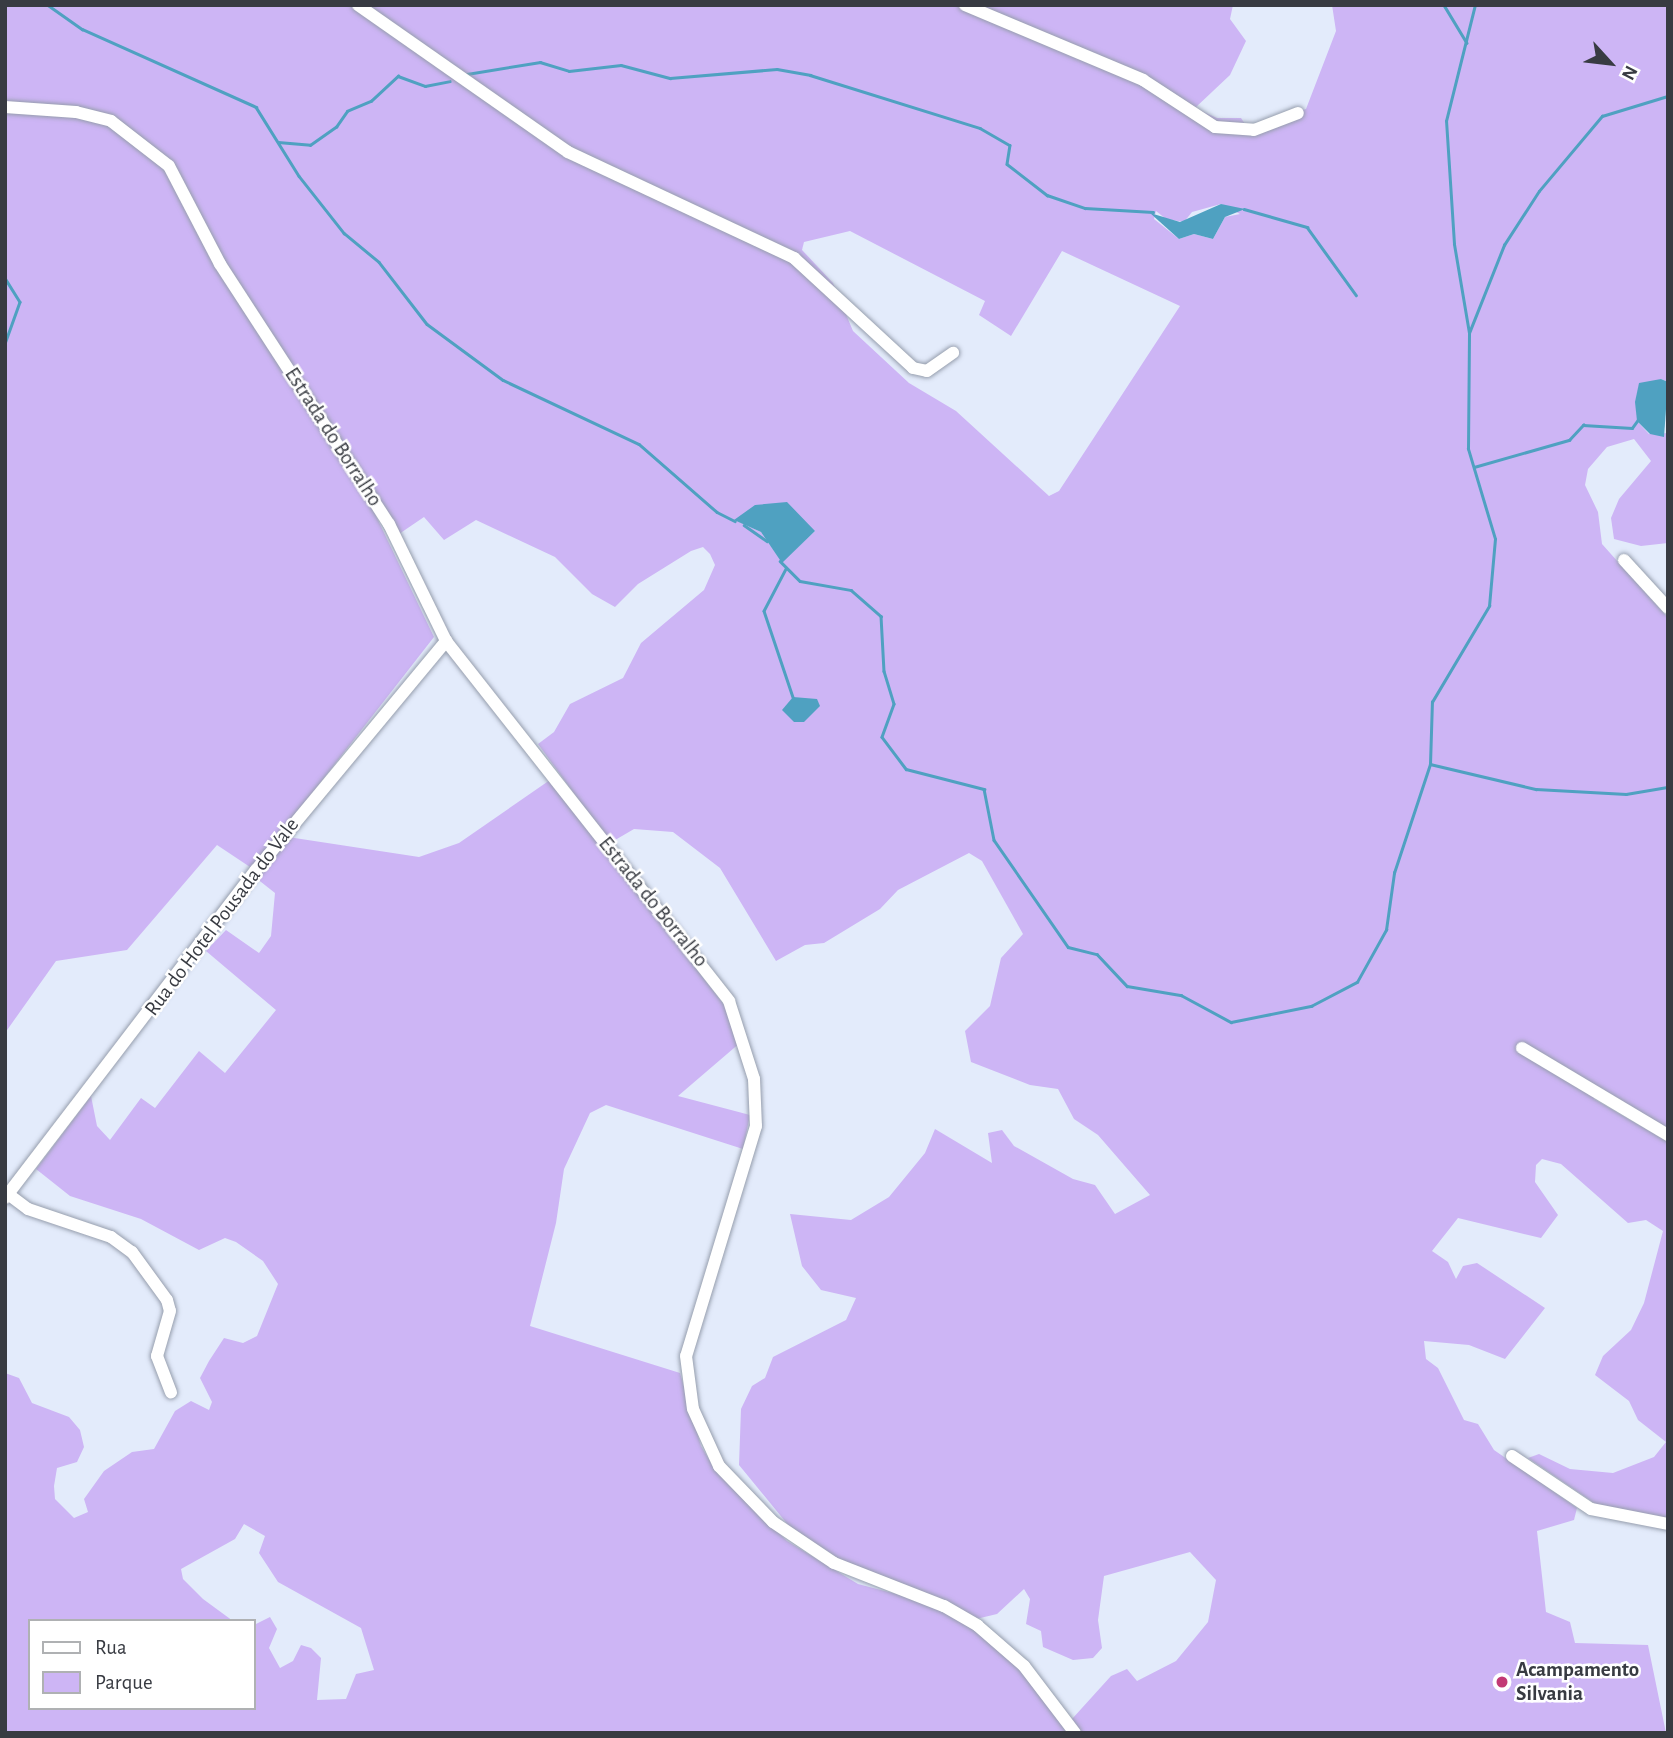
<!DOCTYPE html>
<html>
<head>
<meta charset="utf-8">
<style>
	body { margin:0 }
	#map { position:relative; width:1673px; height:1738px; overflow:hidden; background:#e3ebfb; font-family:"Alegreya Sans",sans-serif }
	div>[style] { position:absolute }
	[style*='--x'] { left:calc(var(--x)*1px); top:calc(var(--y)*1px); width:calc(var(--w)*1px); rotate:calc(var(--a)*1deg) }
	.green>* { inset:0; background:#cdb5f5 }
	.water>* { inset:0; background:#4fa1c1 }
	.stream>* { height:2.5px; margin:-1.25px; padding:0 1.25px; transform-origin:1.25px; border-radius:1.25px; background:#4fa1c1 }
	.roads { filter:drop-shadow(0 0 2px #969ead) drop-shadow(0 0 2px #969ead) }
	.minor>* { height:12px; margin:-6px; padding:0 6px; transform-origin:6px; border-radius:6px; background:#fff }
	.dots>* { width:19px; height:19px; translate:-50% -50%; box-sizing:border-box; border:4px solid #fff; border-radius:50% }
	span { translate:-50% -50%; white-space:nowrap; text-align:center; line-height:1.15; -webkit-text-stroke:5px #fff; paint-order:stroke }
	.street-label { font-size:21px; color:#383b42 }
	.poi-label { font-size:21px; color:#383b42; font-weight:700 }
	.left { translate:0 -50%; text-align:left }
	.frame { position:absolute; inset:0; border:7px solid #383b42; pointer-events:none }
	.legend { position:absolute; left:28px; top:1619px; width:228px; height:91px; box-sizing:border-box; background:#fff; border:2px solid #afb1b3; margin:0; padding:9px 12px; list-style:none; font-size:21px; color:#383b42 }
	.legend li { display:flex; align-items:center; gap:14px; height:35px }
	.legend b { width:35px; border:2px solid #afb1b3 }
	.north { position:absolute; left:1575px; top:28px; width:70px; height:70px; -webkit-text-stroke:5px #fff; paint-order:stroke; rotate:117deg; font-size:19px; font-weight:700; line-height:28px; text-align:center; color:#383b42 }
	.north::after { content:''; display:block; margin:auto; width:24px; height:32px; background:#383b42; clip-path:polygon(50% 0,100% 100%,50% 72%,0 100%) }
</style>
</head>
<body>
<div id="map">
	<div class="green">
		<i style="clip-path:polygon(evenodd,5px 5px,1233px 5px,1230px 19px,1246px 41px,1230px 75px,1195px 108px,1217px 118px,1241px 118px,1247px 127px,1306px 109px,1336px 31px,1332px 5px,1668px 5px,1668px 382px,1661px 379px,1641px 389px,1637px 421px,1649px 434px,1668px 433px,1668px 543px,1641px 546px,1614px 539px,1611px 518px,1619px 499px,1651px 461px,1634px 439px,1607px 447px,1588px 469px,1585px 485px,1598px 512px,1602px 544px,1668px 618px,1668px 1131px,1595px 1088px,1594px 1099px,1668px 1142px,1668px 1519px,1600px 1507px,1528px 1458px,1539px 1454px,1570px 1469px,1613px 1473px,1654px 1457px,1666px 1442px,1638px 1420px,1629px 1401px,1595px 1375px,1603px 1356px,1631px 1330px,1644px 1303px,1663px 1231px,1646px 1220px,1628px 1223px,1561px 1164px,1542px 1159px,1536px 1165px,1535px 1182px,1558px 1215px,1541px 1238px,1458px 1218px,1432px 1251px,1448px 1262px,1456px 1279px,1463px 1266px,1477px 1263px,1545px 1308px,1505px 1359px,1469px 1345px,1424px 1341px,1426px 1359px,1438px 1368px,1464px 1420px,1478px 1424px,1494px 1450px,1577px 1508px,1574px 1520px,1537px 1531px,1546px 1612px,1570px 1622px,1575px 1643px,1648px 1645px,1666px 1733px,1082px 1733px,1072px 1719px,1111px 1676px,1127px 1669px,1137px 1681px,1176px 1661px,1208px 1622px,1216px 1580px,1190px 1552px,1104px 1576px,1098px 1620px,1102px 1648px,1093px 1658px,1073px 1660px,1043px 1647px,1041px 1631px,1026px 1624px,1030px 1599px,1024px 1589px,997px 1614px,976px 1619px,853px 1568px,789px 1526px,739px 1465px,741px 1409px,752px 1386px,765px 1378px,773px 1357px,846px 1320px,856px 1298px,821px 1290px,802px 1266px,790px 1214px,851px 1220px,889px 1197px,925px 1153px,935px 1129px,992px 1163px,988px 1133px,1002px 1130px,1014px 1146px,1073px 1179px,1095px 1185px,1115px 1214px,1150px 1195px,1098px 1135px,1074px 1119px,1058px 1089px,1030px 1085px,971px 1062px,965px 1031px,990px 1006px,1001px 958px,1023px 934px,982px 861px,969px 853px,898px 890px,880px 909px,824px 943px,805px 945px,776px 961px,720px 868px,673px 832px,634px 829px,610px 843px,538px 744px,554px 732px,570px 704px,623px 678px,641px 643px,704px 590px,715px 565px,710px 554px,703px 547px,691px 551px,638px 584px,615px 607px,592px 594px,555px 557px,476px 520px,444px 540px,424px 517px,399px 534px,222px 259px,180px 175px,130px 129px,5px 102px,5px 5px,1221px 204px,1240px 214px,1225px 217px,1213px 239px,1194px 234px,1179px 239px,1154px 219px,1156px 211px,1166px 219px,1184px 222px,1192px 212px,1221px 204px,5px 5px,850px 231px,985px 301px,979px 315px,1011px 336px,1062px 251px,1180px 306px,1059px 491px,1049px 496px,956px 411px,909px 383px,853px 331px,833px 283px,802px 250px,804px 242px,850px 231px,5px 5px,735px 520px,815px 531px,782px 562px,761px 532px,735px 520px)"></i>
		<i style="clip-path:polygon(5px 110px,100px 118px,155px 153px,364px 491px,434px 637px,253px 869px,217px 845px,127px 950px,56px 961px,5px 1033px)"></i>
		<i style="clip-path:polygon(evenodd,550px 780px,728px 1010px,741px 1042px,678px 1096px,750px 1115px,743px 1149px,606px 1105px,590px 1113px,564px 1169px,556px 1223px,530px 1326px,680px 1373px,701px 1446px,717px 1473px,787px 1541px,858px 1584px,919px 1600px,973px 1627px,1028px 1676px,1072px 1733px,5px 1733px,5px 1373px,19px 1378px,32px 1403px,69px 1417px,80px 1430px,84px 1447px,77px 1462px,57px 1468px,54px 1486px,55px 1499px,74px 1518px,88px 1512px,84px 1499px,104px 1471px,132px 1452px,154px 1449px,175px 1411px,191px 1401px,209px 1410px,212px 1402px,200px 1378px,209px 1361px,224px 1338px,243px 1343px,257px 1336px,278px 1284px,263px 1261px,236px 1242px,225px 1238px,199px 1250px,141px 1219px,70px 1196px,36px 1169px,91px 1096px,97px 1126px,110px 1140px,141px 1098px,155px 1108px,199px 1051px,225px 1073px,276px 1010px,206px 951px,226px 930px,259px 953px,271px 936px,275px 893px,256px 878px,288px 837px,419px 857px,459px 843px,550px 780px,244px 1524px,265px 1536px,259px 1553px,278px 1582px,361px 1628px,374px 1670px,356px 1674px,346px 1699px,317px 1700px,321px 1658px,311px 1648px,301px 1645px,293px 1661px,280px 1668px,269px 1648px,277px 1629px,270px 1617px,254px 1625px,254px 1708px,30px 1708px,30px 1621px,233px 1621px,203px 1599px,183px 1579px,181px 1569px,235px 1539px,244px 1524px)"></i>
	</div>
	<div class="water">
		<i style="clip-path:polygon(1221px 204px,1245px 209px,1225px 217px,1213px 239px,1194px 234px,1179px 239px,1150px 213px,1180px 222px)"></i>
		<i style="clip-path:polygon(1661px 379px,1668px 382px,1664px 437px,1650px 434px,1637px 421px,1635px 402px,1639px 383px)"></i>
		<i style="clip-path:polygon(787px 502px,815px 531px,782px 563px,761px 532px,734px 520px,755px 505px)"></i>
		<i style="clip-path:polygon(793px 697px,817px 699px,820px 706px,804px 722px,794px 722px,782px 710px)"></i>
	</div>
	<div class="stream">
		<i style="--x:48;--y:5;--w:42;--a:35.2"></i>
		<i style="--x:82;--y:29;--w:191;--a:24.1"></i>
		<i style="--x:256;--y:107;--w:81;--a:58.1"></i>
		<i style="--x:299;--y:176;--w:73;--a:51.7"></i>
		<i style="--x:344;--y:233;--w:45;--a:39.6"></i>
		<i style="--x:379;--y:262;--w:78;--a:52.3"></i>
		<i style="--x:427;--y:324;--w:94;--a:36.4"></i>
		<i style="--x:503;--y:380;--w:150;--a:25.2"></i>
		<i style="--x:639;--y:444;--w:103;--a:41.1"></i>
		<i style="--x:717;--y:512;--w:20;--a:27"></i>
		<i style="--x:1444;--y:5;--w:44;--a:58.8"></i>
		<i style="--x:467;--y:74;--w:74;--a:-9.3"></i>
		<i style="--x:540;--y:62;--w:30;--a:17"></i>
		<i style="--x:569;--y:71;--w:52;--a:-6.6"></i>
		<i style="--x:621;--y:65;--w:51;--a:14.9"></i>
		<i style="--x:670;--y:78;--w:107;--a:-4.8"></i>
		<i style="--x:777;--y:69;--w:34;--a:10"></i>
		<i style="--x:810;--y:75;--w:178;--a:17.3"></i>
		<i style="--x:980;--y:128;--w:34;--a:30"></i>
		<i style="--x:1010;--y:145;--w:19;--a:99"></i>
		<i style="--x:1007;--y:164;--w:51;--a:37.8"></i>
		<i style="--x:1047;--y:195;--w:40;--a:18.9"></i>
		<i style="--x:1085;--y:208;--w:68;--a:3.4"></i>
		<i style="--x:278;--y:142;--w:32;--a:5"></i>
		<i style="--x:310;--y:145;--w:32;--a:-35"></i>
		<i style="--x:336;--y:127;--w:19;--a:-55"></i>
		<i style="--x:347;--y:111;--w:26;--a:-23"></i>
		<i style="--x:371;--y:101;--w:37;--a:-43"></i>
		<i style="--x:398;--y:76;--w:29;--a:20"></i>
		<i style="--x:425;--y:86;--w:25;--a:-11"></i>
		<i style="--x:1244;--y:209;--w:66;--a:15.9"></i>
		<i style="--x:1307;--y:227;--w:84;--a:54.2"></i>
		<i style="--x:5;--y:278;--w:28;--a:58"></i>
		<i style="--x:20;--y:302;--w:45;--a:109.7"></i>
		<i style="--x:1469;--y:333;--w:90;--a:-99.6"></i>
		<i style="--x:1454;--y:244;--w:123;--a:-93.7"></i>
		<i style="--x:1446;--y:121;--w:120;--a:-76"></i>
		<i style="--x:1474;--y:467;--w:99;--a:-15.9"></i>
		<i style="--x:1569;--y:440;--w:21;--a:-47"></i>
		<i style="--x:1583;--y:425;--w:49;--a:3.5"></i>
		<i style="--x:1632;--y:428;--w:9;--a:-54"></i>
		<i style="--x:744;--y:525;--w:28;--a:35"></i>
		<i style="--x:780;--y:561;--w:28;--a:45"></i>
		<i style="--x:800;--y:581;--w:52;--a:10"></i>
		<i style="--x:851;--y:590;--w:40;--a:41"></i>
		<i style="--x:881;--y:616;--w:55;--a:86.9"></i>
		<i style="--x:884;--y:671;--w:34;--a:73"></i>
		<i style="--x:894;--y:704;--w:35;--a:110"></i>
		<i style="--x:882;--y:737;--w:40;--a:53"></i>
		<i style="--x:906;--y:769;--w:81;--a:14.4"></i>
		<i style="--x:984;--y:789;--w:52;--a:78.9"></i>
		<i style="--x:994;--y:840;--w:130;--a:55.3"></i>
		<i style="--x:1068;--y:947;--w:30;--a:14"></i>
		<i style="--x:1097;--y:954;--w:44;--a:46.8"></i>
		<i style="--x:1127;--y:986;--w:55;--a:9.5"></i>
		<i style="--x:1181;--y:995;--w:57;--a:28.4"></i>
		<i style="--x:1231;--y:1022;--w:82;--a:-11.3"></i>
		<i style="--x:1311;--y:1006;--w:52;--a:-27.6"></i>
		<i style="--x:1357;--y:982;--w:60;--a:-60.9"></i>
		<i style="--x:1386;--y:930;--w:58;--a:-82"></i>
		<i style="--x:1394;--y:873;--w:115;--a:-71.7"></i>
		<i style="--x:1430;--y:764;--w:62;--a:-88.2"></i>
		<i style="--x:1432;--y:702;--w:112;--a:-59.3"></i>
		<i style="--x:1489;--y:606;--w:67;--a:-84.9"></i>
		<i style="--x:1495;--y:539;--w:94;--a:-106.7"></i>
		<i style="--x:1468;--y:449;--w:116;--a:-89.5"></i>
		<i style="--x:1469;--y:333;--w:95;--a:-68.3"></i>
		<i style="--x:1504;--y:245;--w:64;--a:-57.1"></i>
		<i style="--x:1539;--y:191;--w:98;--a:-50"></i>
		<i style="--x:1602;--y:116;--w:69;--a:-16.9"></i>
		<i style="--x:786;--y:569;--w:47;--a:117.6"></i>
		<i style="--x:764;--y:611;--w:91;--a:71.4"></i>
		<i style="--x:1430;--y:764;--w:109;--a:13.3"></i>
		<i style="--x:1536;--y:789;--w:90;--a:3.2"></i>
		<i style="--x:1626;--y:794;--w:43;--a:-9.5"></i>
	</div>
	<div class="roads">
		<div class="minor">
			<i style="--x:358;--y:5;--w:256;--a:35"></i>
			<i style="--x:568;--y:152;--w:250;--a:25.1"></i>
			<i style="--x:794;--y:258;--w:162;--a:42.7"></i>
			<i style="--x:913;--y:368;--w:14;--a:12"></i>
			<i style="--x:927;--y:371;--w:32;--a:-35"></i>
			<i style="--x:965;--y:5;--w:193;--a:22.8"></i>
			<i style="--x:1143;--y:80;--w:86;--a:33.1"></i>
			<i style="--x:1215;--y:127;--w:39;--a:4"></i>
			<i style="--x:1254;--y:130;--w:47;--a:-21.1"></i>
			<i style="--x:5;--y:107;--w:71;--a:4"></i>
			<i style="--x:76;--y:112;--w:36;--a:14"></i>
			<i style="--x:111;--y:121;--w:73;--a:37.8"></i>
			<i style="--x:169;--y:166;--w:110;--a:62.5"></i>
			<i style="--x:220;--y:264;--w:310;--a:57"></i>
			<i style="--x:389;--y:524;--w:130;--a:64"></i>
			<i style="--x:446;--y:641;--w:458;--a:51.8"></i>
			<i style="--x:729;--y:1001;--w:82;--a:72.2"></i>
			<i style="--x:754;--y:1079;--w:47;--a:87.6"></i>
			<i style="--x:756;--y:1126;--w:240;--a:106.9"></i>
			<i style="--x:686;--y:1356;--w:53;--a:82.5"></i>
			<i style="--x:693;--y:1409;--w:63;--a:65.5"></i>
			<i style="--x:719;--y:1466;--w:78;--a:46"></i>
			<i style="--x:773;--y:1522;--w:73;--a:33.9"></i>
			<i style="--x:834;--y:1563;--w:118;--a:21.4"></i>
			<i style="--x:944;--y:1606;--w:39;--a:30"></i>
			<i style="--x:978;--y:1626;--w:61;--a:41"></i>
			<i style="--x:1024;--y:1666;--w:84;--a:52.7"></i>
			<i style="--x:1624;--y:560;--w:65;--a:47.5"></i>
			<i style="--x:1522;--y:1048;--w:170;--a:30.8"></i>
			<i style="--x:8;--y:1194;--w:25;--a:37"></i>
			<i style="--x:28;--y:1209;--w:88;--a:18.6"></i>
			<i style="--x:111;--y:1237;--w:26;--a:36"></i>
			<i style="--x:132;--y:1252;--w:59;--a:53.9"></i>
			<i style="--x:167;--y:1300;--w:11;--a:75"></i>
			<i style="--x:170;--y:1311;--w:47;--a:106.1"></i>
			<i style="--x:157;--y:1356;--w:39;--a:69"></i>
			<i style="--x:5;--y:1198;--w:413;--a:-52.6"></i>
			<i style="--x:256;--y:870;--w:298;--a:-50.3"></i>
			<i style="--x:1512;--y:1456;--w:95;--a:33.9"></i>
			<i style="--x:1591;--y:1509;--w:78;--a:11"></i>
		</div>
	</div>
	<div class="dots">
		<i style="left:1502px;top:1682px;background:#c23975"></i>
	</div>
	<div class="street-label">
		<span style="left:333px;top:437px;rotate:57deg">Estrada do Borralho</span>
		<span style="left:653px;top:902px;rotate:51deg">Estrada do Borralho</span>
		<span style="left:222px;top:917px;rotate:-53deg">Rua do Hotel Pousada do Vale</span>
	</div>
	<div class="poi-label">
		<span class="left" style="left:1516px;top:1682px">Acampamento<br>Silvania</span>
	</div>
	<div class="frame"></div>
	<ul class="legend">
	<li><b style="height:9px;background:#fff"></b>Rua</li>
	<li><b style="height:19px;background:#cdb5f5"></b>Parque</li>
	</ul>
	<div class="north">N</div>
</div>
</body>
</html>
